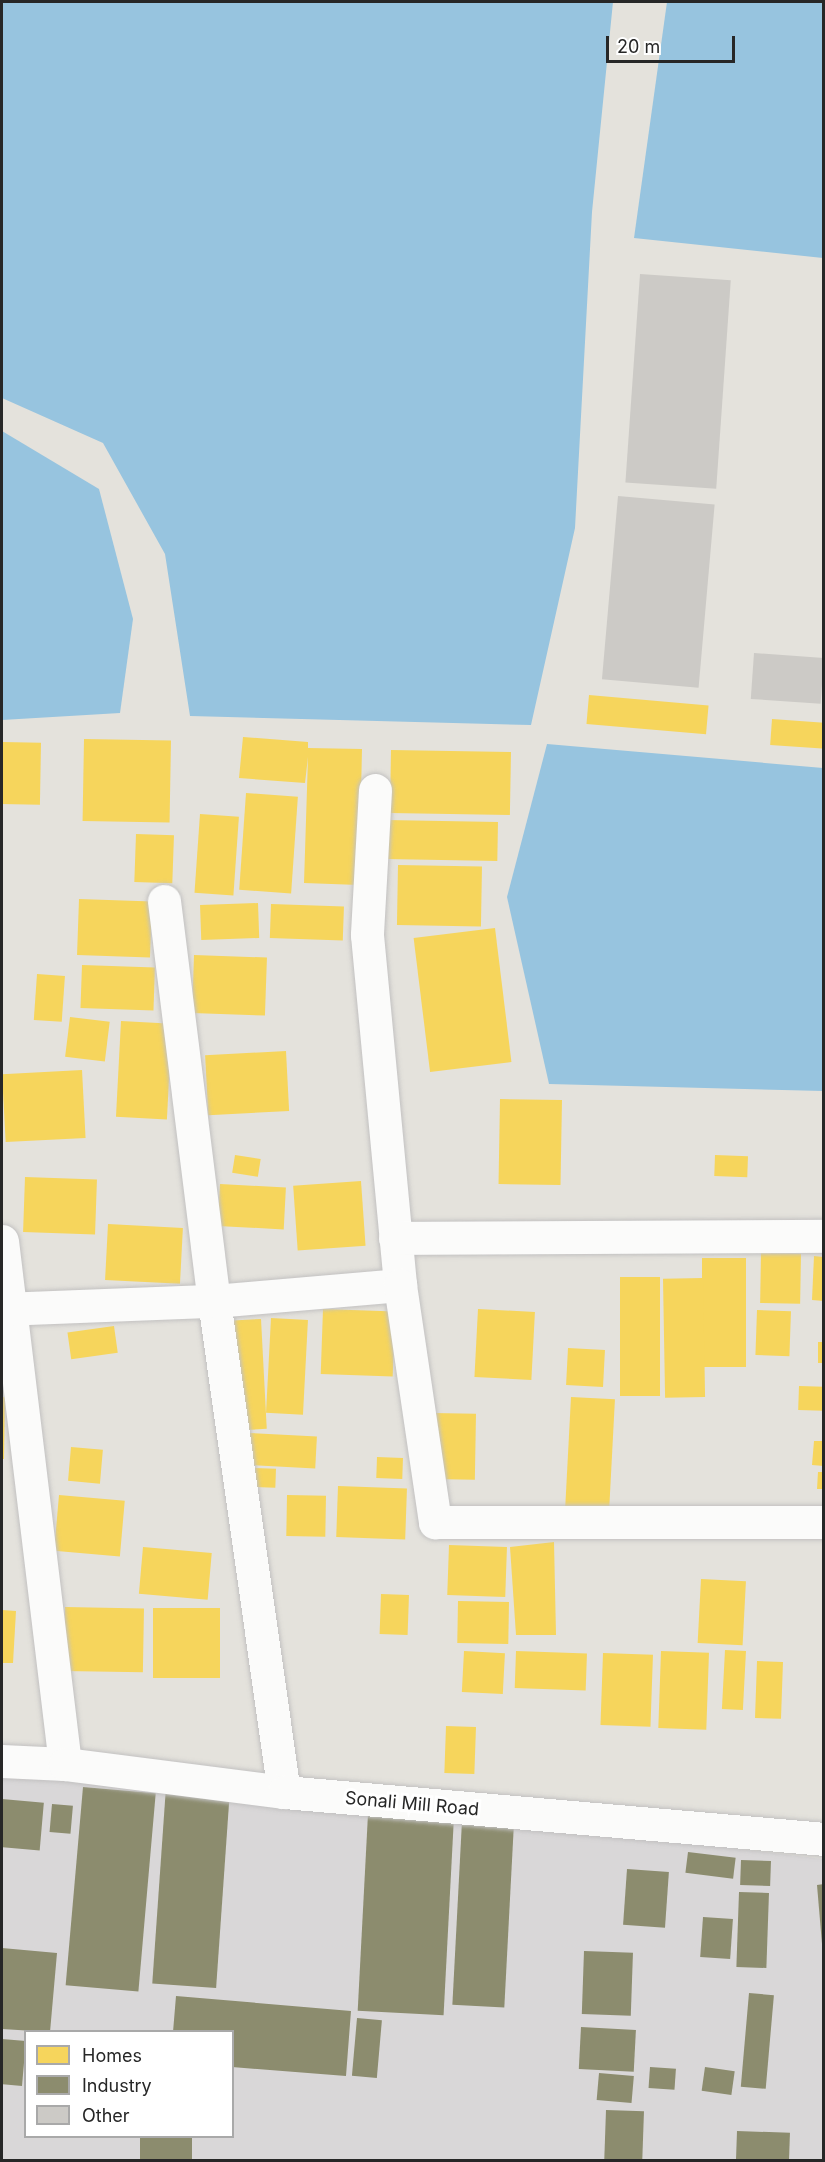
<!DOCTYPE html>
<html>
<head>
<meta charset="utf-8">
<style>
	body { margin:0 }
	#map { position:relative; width:825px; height:2162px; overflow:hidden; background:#e4e2dc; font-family:Inter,sans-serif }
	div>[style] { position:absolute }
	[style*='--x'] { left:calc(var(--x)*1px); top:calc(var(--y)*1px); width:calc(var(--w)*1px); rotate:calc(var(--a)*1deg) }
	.industrial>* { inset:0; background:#d9d7d8 }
	.water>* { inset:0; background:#97c4df }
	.homes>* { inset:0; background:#f6d55c; transform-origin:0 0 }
	.industry>* { inset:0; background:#8c8c6e; transform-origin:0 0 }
	.building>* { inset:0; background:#cccac6; transform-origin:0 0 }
	.roads { filter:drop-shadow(0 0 2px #c2c1c1) drop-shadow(0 0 2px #c2c1c1) }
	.minor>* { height:33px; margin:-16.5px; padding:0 16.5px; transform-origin:16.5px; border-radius:16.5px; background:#fbfbfa }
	span { translate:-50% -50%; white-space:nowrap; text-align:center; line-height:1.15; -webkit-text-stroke:6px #fff; paint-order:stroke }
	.street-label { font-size:18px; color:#272727 }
	.frame { position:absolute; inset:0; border:3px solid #272727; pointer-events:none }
	.legend { position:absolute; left:24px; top:2030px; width:210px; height:108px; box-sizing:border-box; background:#fff; border:2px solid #a9a9a9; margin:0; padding:8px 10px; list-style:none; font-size:18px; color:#272727 }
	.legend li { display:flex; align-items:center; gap:12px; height:30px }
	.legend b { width:30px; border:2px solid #a9a9a9 }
	.scale { position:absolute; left:606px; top:36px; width:129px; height:27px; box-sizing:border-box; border:3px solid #272727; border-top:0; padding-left:8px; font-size:18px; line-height:21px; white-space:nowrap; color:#272727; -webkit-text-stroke:4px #fff; paint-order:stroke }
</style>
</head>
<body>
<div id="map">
	<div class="industrial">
		<i style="clip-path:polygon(evenodd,2px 1761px,823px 1859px,823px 2160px,2px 2160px,2px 1761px,26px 2032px,232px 2032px,232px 2136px,26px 2136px,26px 2032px)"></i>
	</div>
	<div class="water">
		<i style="clip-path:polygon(2px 2px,613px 2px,592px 212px,575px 528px,531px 725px,190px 716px,165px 554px,103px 443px,2px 398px)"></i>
		<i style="clip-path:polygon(667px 2px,823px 2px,823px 258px,634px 238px)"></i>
		<i style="clip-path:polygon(2px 431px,99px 489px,133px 619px,120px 713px,2px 720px)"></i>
		<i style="clip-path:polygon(547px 744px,823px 768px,823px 1091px,549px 1084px,507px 897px)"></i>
	</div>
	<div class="homes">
		<i style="left:589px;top:695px;width:120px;height:29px;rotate:5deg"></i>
		<i style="left:772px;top:719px;width:52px;height:26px;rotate:4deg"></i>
		<i style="clip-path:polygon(243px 737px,308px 742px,308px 748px,362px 749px,359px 885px,304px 883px,308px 757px,305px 783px,239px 778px)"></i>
		<i style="left:84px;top:739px;width:87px;height:82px;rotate:1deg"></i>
		<i style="left:2px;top:742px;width:39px;height:62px;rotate:1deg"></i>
		<i style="left:391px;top:750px;width:120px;height:63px;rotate:1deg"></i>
		<i style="left:246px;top:793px;width:52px;height:97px;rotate:4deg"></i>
		<i style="left:200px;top:814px;width:39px;height:79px;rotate:4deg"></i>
		<i style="left:386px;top:820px;width:112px;height:39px;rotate:1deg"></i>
		<i style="left:136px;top:834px;width:38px;height:48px;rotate:2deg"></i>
		<i style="left:398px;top:865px;width:84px;height:60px;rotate:1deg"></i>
		<i style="left:79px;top:899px;width:73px;height:56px;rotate:2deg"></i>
		<i style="left:258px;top:903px;width:35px;height:58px;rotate:88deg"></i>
		<i style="left:271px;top:904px;width:73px;height:34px;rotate:2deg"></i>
		<i style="left:495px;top:928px;width:135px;height:82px;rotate:83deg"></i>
		<i style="left:194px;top:955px;width:73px;height:58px;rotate:2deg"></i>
		<i style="left:82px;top:965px;width:73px;height:43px;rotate:2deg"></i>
		<i style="left:37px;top:974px;width:28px;height:46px;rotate:4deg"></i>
		<i style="left:70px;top:1017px;width:40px;height:40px;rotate:7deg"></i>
		<i style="left:121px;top:1021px;width:51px;height:96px;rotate:3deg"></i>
		<i style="left:286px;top:1051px;width:60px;height:81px;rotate:87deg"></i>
		<i style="left:82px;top:1070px;width:68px;height:80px;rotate:87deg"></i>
		<i style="left:500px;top:1099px;width:62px;height:85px;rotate:1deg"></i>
		<i style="left:235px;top:1155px;width:26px;height:18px;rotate:9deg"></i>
		<i style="left:715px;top:1155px;width:33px;height:21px;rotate:2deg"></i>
		<i style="left:25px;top:1177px;width:72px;height:55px;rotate:2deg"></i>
		<i style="left:361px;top:1181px;width:65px;height:68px;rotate:86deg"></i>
		<i style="left:220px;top:1184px;width:66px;height:42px;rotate:3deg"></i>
		<i style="left:108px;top:1224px;width:75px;height:56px;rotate:3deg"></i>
		<i style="left:761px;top:1253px;width:40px;height:50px;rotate:1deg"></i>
		<i style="clip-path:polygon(814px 1256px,824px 1257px,824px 1301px,812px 1300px)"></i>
		<i style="left:702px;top:1258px;width:44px;height:109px"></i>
		<i style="left:620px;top:1277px;width:40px;height:119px"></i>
		<i style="left:703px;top:1278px;width:119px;height:40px;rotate:89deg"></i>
		<i style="left:323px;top:1309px;width:72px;height:65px;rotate:2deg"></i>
		<i style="left:478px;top:1309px;width:57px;height:68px;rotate:3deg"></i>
		<i style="left:757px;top:1310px;width:34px;height:45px;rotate:2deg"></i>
		<i style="left:271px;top:1318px;width:37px;height:95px;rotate:3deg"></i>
		<i style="left:261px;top:1319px;width:110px;height:33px;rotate:87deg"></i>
		<i style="left:114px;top:1326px;width:27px;height:47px;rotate:82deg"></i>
		<i style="left:818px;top:1342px;width:6px;height:21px"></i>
		<i style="left:568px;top:1348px;width:37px;height:37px;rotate:3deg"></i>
		<i style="left:799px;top:1386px;width:25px;height:24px;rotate:2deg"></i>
		<i style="clip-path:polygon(2px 1397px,5px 1397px,4px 1459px,2px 1459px)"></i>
		<i style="left:571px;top:1397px;width:44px;height:116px;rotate:3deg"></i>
		<i style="left:432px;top:1413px;width:44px;height:66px;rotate:1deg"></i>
		<i style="left:249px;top:1433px;width:68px;height:32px;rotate:3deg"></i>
		<i style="clip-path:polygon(814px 1441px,824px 1441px,824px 1466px,812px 1465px)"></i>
		<i style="left:71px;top:1447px;width:32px;height:34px;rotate:5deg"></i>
		<i style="left:377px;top:1457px;width:26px;height:21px;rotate:2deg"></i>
		<i style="left:253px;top:1468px;width:23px;height:19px;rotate:2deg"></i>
		<i style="clip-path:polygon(818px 1472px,824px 1472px,824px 1489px,817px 1489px)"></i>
		<i style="left:338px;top:1486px;width:69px;height:51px;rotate:2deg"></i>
		<i style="left:59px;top:1495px;width:66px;height:56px;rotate:5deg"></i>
		<i style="left:287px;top:1495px;width:39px;height:41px;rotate:1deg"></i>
		<i style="clip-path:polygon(554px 1542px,556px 1635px,516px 1635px,510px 1547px)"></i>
		<i style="left:449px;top:1545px;width:58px;height:50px;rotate:2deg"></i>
		<i style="left:143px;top:1547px;width:69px;height:47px;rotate:5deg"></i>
		<i style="left:701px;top:1579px;width:45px;height:64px;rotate:3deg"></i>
		<i style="left:381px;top:1594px;width:28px;height:40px;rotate:2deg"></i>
		<i style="left:458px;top:1601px;width:51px;height:42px;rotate:1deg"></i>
		<i style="left:65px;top:1607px;width:79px;height:64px;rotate:1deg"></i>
		<i style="left:153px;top:1608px;width:67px;height:70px"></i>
		<i style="clip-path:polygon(2px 1610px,16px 1611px,13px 1663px,2px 1663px)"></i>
		<i style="left:725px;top:1650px;width:21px;height:59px;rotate:3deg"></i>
		<i style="left:464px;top:1651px;width:41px;height:41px;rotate:3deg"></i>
		<i style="left:516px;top:1651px;width:71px;height:37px;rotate:2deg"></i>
		<i style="left:661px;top:1651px;width:48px;height:77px;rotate:2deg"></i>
		<i style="left:603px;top:1653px;width:50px;height:72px;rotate:2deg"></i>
		<i style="left:757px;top:1661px;width:26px;height:57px;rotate:2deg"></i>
		<i style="left:446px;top:1726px;width:30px;height:47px;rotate:2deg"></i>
	</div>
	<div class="industry">
		<i style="left:83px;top:1787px;width:73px;height:199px;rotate:5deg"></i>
		<i style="left:166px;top:1787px;width:64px;height:197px;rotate:4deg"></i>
		<i style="left:2px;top:1799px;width:42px;height:48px;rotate:5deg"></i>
		<i style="left:52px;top:1804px;width:21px;height:28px;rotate:5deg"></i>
		<i style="left:368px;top:1814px;width:86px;height:197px;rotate:3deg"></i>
		<i style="left:462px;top:1821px;width:52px;height:184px;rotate:3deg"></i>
		<i style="left:688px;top:1852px;width:48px;height:21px;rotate:7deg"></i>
		<i style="left:741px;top:1860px;width:30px;height:25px;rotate:2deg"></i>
		<i style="left:627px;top:1869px;width:42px;height:56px;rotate:4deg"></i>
		<i style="clip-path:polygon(824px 1884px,824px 1944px,822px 1944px,817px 1885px)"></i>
		<i style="left:739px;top:1892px;width:30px;height:75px;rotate:2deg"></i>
		<i style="left:703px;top:1917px;width:30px;height:40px;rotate:4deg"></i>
		<i style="clip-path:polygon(2px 1948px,57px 1953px,50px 2032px,2px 2029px)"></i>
		<i style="left:584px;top:1951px;width:49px;height:63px;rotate:2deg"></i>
		<i style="left:749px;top:1993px;width:25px;height:94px;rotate:5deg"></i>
		<i style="clip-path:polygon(176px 1996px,351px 2011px,346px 2076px,232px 2067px,232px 2032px,173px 2032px)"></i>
		<i style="left:357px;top:2018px;width:25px;height:58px;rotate:5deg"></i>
		<i style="left:581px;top:2027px;width:55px;height:42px;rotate:3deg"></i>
		<i style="left:2px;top:2039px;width:24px;height:45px;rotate:5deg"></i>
		<i style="left:650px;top:2067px;width:26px;height:21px;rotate:4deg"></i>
		<i style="left:705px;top:2067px;width:30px;height:24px;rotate:8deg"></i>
		<i style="left:599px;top:2073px;width:35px;height:27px;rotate:5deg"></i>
		<i style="left:606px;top:2110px;width:38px;height:50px;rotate:2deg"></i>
		<i style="left:737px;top:2131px;width:53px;height:29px;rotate:2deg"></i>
		<i style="left:140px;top:2136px;width:52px;height:24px"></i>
	</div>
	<div class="building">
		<i style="left:640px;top:274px;width:91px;height:209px;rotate:4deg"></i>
		<i style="left:618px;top:496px;width:97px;height:184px;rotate:5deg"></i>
		<i style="left:754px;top:653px;width:70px;height:46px;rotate:4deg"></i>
	</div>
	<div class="roads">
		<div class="minor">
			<i style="--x:375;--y:790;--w:145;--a:93.2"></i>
			<i style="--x:367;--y:935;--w:352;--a:84.6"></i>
			<i style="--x:164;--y:901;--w:403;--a:82.9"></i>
			<i style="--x:214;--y:1301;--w:496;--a:81.9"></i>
			<i style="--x:395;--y:1238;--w:429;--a:-0.3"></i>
			<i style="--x:2;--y:1241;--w:527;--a:83.13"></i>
			<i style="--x:2;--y:1309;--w:212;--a:-2.2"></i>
			<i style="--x:214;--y:1301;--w:187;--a:-4.9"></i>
			<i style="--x:400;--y:1285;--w:240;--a:81.6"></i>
			<i style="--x:435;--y:1522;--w:389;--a:0"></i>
			<i style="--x:2;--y:1761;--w:63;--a:2.7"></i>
			<i style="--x:65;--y:1764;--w:221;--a:7.3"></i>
			<i style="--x:284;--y:1792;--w:542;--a:4.97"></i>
		</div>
	</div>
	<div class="street-label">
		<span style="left:412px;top:1804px;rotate:5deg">Sonali Mill Road</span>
	</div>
	<div class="frame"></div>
	<ul class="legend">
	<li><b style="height:16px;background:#f6d55c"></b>Homes</li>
	<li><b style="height:16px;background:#8c8c6e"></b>Industry</li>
	<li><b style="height:16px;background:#cccac6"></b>Other</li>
	</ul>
	<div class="scale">20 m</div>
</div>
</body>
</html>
